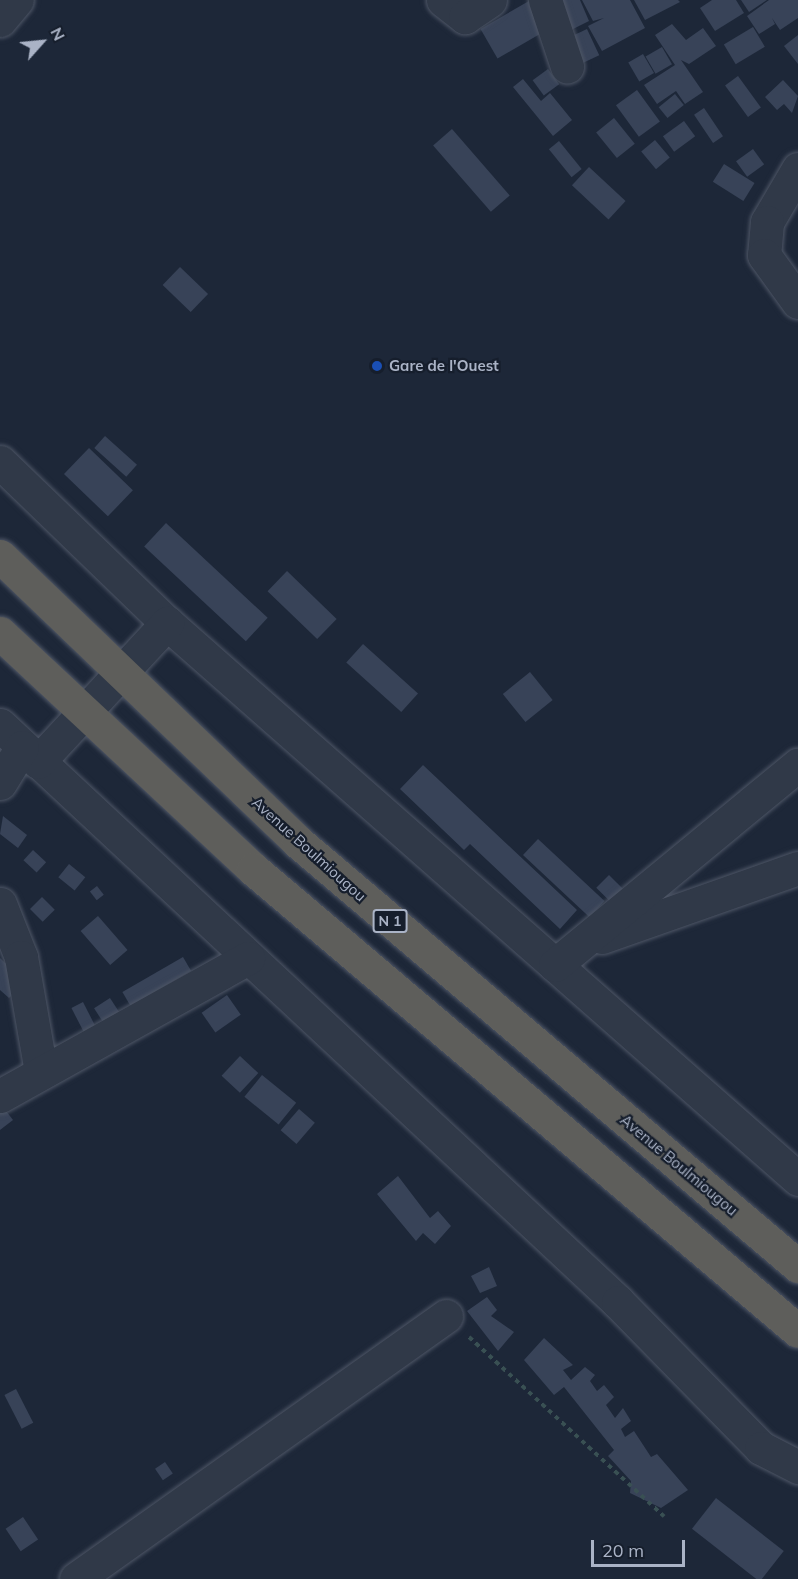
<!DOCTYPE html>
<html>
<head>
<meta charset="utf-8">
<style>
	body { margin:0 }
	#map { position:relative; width:798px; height:1579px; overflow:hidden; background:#1d2738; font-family:Mulish,sans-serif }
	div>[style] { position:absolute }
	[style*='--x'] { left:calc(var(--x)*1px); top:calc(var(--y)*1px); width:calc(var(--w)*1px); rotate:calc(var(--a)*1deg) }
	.building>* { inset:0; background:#384358; transform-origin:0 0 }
	.path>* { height:4px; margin-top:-2px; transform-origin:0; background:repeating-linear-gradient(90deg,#395053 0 4.5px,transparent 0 9px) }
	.roads { filter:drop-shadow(0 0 2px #4e5666) drop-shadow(0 0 2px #4e5666) }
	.minor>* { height:33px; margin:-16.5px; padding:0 16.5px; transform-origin:16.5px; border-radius:16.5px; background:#303948 }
	.trunk>* { height:33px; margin:-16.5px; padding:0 16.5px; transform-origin:16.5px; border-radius:16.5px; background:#5e5e5b }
	.dots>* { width:16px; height:16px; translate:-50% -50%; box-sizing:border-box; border:3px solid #161e2c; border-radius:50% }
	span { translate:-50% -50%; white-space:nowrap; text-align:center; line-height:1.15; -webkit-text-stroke:4.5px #161e2c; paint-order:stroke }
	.shield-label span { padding:2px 4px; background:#161e2c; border:2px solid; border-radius:4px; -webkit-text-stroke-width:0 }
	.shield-label { font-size:14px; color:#aab3c6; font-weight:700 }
	.poi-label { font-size:15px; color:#aab3c6; font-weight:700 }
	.left { translate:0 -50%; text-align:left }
	.street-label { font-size:15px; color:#aab3c6 }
	.north { position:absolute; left:12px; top:12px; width:60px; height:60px; -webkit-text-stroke:4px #161e2c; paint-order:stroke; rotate:63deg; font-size:16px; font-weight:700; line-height:24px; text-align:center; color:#aab3c6 }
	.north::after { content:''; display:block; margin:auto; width:21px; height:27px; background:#aab3c6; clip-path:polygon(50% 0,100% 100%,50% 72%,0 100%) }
	.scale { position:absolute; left:591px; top:1540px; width:94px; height:27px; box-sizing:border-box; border:3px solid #aab3c6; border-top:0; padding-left:8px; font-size:18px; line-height:21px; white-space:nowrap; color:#aab3c6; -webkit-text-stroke:4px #161e2c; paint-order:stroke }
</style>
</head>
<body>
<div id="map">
	<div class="building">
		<i style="clip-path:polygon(549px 0,580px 0,589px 21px,565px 33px)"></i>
		<i style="clip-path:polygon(582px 0,630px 0,645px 28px,602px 51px,588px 26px,604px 18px,593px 21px)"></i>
		<i style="clip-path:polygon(634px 0,678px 0,680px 2px,645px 20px)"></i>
		<i style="clip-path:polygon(712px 0,736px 0,744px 13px,715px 31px,700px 8px)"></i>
		<i style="clip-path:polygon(741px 0,767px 0,749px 12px)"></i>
		<i style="clip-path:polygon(769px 0,798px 0,798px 18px,780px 30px,772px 18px,775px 24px,759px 34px,747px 16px)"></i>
		<i style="left:529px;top:1px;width:34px;height:56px;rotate:60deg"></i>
		<i style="clip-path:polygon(672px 24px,686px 40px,703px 28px,716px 46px,689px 64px,681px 60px,703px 92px,685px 104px,676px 91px,657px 104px,644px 85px,675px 65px,655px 35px)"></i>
		<i style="left:753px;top:27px;width:23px;height:34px;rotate:59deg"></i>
		<i style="left:587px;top:29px;width:29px;height:30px;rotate:65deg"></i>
		<i style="clip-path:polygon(798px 35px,798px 64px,784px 46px)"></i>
		<i style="left:662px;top:47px;width:20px;height:19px;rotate:60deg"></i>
		<i style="left:643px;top:54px;width:22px;height:17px;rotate:60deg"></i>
		<i style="left:548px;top:69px;width:19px;height:19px;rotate:54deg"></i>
		<i style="left:738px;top:76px;width:39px;height:16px;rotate:54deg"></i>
		<i style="clip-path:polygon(523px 79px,541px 101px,550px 93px,572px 120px,553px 136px,513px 87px)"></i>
		<i style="clip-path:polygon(783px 80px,798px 96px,792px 113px,784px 104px,777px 110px,765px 97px)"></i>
		<i style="left:637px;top:90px;width:39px;height:26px;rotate:54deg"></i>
		<i style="left:675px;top:94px;width:14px;height:21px;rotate:51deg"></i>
		<i style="left:704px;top:108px;width:34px;height:12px;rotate:56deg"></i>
		<i style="left:614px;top:118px;width:33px;height:23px;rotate:51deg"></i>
		<i style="left:684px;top:121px;width:19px;height:26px;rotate:54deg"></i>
		<i style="left:452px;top:129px;width:88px;height:25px;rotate:49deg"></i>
		<i style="left:655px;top:140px;width:23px;height:18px;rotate:50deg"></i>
		<i style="left:559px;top:141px;width:36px;height:13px;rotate:51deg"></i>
		<i style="left:753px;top:149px;width:19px;height:21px;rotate:54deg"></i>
		<i style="left:724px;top:164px;width:36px;height:21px;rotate:32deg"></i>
		<i style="left:589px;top:167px;width:50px;height:25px;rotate:43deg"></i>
		<i style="left:180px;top:267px;width:39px;height:25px;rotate:44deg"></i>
		<i style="left:105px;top:436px;width:43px;height:16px;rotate:42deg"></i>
		<i style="left:89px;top:448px;width:61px;height:36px;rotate:44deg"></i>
		<i style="left:166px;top:523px;width:139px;height:32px;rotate:43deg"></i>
		<i style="left:287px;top:571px;width:69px;height:28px;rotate:44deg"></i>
		<i style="left:363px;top:644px;width:74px;height:25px;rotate:42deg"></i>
		<i style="left:530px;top:672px;width:36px;height:35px;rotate:51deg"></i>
		<i style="clip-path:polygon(423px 765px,577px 910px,560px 929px,470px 844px,464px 850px,400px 789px)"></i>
		<i style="clip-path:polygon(3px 816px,27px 835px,18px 848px,0 834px)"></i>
		<i style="left:538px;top:839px;width:91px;height:22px;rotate:43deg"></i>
		<i style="left:33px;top:850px;width:18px;height:14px;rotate:43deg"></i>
		<i style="left:69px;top:864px;width:21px;height:17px;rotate:39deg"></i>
		<i style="left:609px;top:875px;width:27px;height:18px;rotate:45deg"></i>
		<i style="left:97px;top:886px;width:11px;height:9px;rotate:52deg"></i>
		<i style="left:42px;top:897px;width:18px;height:17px;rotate:45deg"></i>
		<i style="left:98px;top:916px;width:45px;height:23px;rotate:49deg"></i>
		<i style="left:183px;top:957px;width:16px;height:70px;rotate:60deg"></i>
		<i style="clip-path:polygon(0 958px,25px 982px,9px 998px,0 990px)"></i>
		<i style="left:227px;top:995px;width:24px;height:31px;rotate:55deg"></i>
		<i style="left:110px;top:998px;width:20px;height:19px;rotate:57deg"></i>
		<i style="left:83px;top:1002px;width:28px;height:13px;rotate:63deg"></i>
		<i style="left:240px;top:1056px;width:25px;height:27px;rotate:43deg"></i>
		<i style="left:262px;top:1075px;width:44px;height:28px;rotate:39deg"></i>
		<i style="clip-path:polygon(0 1103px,13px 1120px,0 1130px)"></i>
		<i style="left:299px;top:1109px;width:21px;height:28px;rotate:41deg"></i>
		<i style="clip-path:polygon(398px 1176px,430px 1218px,438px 1211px,451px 1226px,435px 1244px,423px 1233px,416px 1241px,377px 1194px)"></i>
		<i style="clip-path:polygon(489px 1267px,497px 1286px,480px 1293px,471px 1276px)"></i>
		<i style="clip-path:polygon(487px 1297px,497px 1310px,491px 1316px,514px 1332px,498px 1351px,467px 1311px)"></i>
		<i style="clip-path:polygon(544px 1338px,573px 1365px,563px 1370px,571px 1380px,585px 1367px,595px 1375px,590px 1381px,597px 1391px,604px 1385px,614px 1397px,606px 1405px,615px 1418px,623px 1408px,631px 1421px,621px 1429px,625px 1437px,634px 1431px,651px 1457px,657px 1454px,688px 1490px,661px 1508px,630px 1493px,631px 1481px,608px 1456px,614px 1450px,564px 1387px,554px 1395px,524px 1360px)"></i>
		<i style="left:16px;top:1389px;width:38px;height:13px;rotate:63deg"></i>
		<i style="left:165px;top:1462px;width:14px;height:12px;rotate:56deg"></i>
		<i style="left:716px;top:1498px;width:86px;height:39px;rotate:38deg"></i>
		<i style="left:23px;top:1517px;width:27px;height:21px;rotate:56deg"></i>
	</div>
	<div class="path">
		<i style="--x:469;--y:1337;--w:265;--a:42.6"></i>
	</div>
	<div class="roads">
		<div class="minor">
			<i style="--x:443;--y:0;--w:28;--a:38"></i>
			<i style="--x:465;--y:17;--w:30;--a:-34"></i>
			<i style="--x:545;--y:0;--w:70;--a:71.6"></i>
			<i style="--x:0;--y:20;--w:26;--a:-50"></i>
			<i style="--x:798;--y:169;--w:61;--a:120.3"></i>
			<i style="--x:767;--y:222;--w:33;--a:95"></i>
			<i style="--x:764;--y:255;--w:58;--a:54.1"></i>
			<i style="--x:0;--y:462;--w:232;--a:44"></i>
			<i style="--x:167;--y:623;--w:841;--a:41.38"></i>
			<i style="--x:0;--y:725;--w:845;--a:43.03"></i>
			<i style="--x:618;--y:1302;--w:204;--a:45.6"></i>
			<i style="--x:761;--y:1448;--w:42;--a:27.2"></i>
			<i style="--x:38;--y:762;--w:190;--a:-47.1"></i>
			<i style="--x:0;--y:783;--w:42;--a:-58.6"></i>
			<i style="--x:0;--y:904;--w:57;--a:68.4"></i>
			<i style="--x:21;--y:957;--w:117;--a:80.1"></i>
			<i style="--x:602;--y:937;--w:208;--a:-19.4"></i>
			<i style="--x:555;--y:965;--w:315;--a:-39.5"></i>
			<i style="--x:0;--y:1096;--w:284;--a:-29.1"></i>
			<i style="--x:76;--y:1579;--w:454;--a:-35.4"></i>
		</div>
		<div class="trunk">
			<i style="--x:0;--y:556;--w:413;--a:43.8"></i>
			<i style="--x:298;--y:842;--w:656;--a:40.3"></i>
			<i style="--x:0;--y:633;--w:346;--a:43"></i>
			<i style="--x:253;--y:869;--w:714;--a:40.29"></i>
		</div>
	</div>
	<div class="dots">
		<i style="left:377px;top:366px;background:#1a4fb4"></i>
	</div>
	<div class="shield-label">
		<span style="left:390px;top:921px">N 1</span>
	</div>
	<div class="poi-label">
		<span class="left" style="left:389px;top:366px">Gare de l'Ouest</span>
	</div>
	<div class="street-label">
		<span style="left:309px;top:849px;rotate:42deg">Avenue Boulmiougou</span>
		<span style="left:679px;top:1165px;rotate:40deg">Avenue Boulmiougou</span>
	</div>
	<div class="north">N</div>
	<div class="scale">20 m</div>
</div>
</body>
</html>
